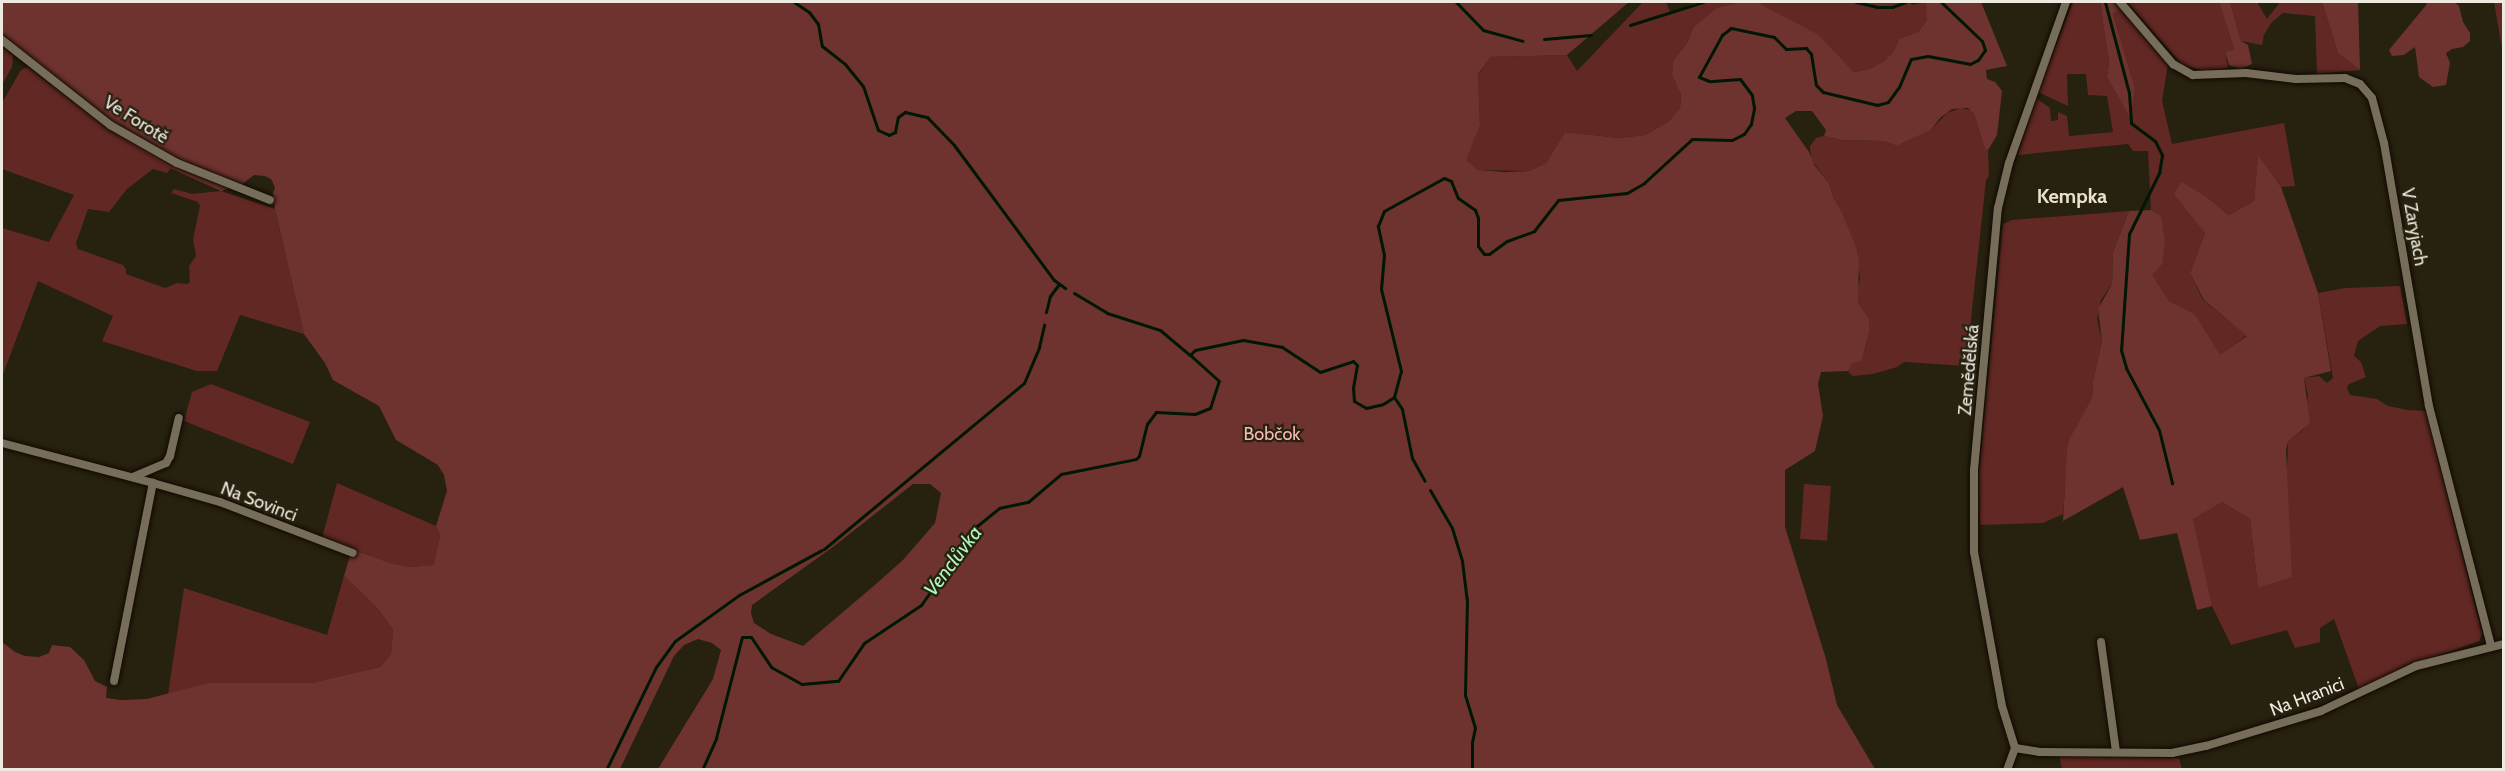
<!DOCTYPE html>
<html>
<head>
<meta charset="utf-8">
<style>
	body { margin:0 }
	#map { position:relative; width:2505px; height:771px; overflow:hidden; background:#272110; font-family:Cabin,sans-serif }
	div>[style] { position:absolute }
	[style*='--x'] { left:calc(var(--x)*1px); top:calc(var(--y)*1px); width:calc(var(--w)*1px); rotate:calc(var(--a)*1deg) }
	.green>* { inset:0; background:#622824; transform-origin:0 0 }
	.forest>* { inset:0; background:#6e332e }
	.stream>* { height:3px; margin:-1.5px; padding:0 1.5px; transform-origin:1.5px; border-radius:1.5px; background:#001704 }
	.roads { filter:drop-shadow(0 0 2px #100a00) drop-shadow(0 0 2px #100a00) }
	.minor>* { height:8px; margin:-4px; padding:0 4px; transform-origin:4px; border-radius:4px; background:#766e5b }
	span { translate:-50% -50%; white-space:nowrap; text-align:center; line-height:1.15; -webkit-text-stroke:4.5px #272110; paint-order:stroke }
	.street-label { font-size:18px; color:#efeae0 }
	.park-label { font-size:18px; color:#f6bbb4 }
	.neighbourhood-label { font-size:20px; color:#eae1cc; font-weight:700 }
	.water-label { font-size:20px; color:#acf9b9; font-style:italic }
	.frame { position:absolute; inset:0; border:3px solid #efeae0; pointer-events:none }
</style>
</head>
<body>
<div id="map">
	<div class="green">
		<i style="clip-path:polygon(1643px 2px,1666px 2px,1671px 14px,1696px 2px,1909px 2px,1912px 5px,1926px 2px,1928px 10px,1927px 20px,1918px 32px,1899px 39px,1894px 51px,1883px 62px,1867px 70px,1854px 72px,1819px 35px,1797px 26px,1693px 28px,1687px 43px,1673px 61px,1672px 75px,1681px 95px,1680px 108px,1668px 122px,1645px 135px,1619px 138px,1565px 132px,1546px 163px,1529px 171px,1478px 170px,1465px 160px,1480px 125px,1478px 75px,1491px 57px,1567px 55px,1577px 71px)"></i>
		<i style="clip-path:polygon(2073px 2px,2100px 2px,2109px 62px,2107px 77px,2131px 118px,2135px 88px,2113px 14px,2122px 8px,2168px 64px,2162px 101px,2172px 144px,2284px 123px,2295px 186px,2281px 187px,2258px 156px,2254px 201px,2229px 215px,2207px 197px,2205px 233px,2190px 273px,2203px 300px,2247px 335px,2220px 356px,2195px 314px,2169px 301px,2151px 275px,2161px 216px,2151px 210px,2148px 151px,2133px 151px,2128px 144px,2018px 155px,2036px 98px,2050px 108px,2051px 121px,2058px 120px,2058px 112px,2067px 116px,2069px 136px,2113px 132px,2107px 96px,2088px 95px,2086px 74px,2067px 74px,2068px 106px,2038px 92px)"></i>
		<i style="clip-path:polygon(2127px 2px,2219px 2px,2234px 49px,2225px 52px,2228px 68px,2206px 71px,2183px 65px)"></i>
		<i style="clip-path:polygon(2230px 2px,2257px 2px,2267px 19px,2280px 2px,2322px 2px,2338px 53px,2360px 70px,2317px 74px,2315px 16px,2283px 13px,2271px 23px,2264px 35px,2262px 45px,2241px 41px)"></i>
		<i style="clip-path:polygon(2494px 2px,2503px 2px,2503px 54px)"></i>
		<i style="clip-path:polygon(2px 46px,13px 56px,12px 67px,2px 85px)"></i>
		<i style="clip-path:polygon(28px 67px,109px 129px,172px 167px,167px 173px,153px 169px,127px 189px,109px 212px,88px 209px,76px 243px,78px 249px,123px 265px,126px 269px,126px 274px,165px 288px,177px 283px,187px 284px,190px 282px,189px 266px,196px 256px,193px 239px,200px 206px,198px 202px,171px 193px,174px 189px,192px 194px,221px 191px,275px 209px,304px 334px,240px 315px,217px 371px,197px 371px,102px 341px,113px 316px,38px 281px,2px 377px,2px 228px,49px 242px,74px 195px,2px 169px,2px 103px,21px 70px)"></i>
		<i style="clip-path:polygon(1961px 108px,1971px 110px,1974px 114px,1985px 149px,1988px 150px,1989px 176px,1986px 180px,1966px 366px,1904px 362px,1897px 367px,1873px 374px,1853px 376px,1849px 373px,1848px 368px,1864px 354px,1869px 333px,1856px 296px,1860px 279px,1857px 249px,1834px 199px,1829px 183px,1811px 160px,1810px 146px,1816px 138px,1824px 136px,1842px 140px,1884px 141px,1897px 146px,1931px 130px,1947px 113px)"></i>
		<i style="clip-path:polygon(2129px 211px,2113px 252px,2112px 284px,2101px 300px,2097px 319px,2102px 341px,2093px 381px,2092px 398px,2068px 447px,2063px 514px,2043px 523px,1980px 525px,1979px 474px,2003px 224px,2012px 220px)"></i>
		<i style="clip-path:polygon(2400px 286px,2407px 324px,2380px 326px,2358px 341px,2354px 356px,2361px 362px,2366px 377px,2349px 384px,2347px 388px,2350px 395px,2377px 399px,2388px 406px,2408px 410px,2426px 411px,2482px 634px,2479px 641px,2418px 663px,2359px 689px,2334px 619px,2320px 628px,2320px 642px,2295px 648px,2287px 630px,2231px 645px,2212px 606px,2192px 518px,2222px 502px,2250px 519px,2258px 588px,2286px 492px,2288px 442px,2304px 429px,2308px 395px,2304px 378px,2319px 376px,2327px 383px,2333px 378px,2318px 293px,2345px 288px)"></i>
		<i style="clip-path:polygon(211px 384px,310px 422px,293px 464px,184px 421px,192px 392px)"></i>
		<i style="clip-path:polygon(337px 483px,436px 526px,440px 536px,435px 565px,411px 567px,393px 564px,322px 538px)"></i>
		<i style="left:1804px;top:484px;width:27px;height:55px;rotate:4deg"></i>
		<i style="clip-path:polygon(344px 576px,378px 609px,393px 630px,391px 654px,380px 667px,311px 683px,208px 683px,168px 694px,184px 588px,327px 635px)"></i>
		<i style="clip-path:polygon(2059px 756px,2179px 758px,2182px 769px,2062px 769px)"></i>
	</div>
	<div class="forest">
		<i style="clip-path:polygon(evenodd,2px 2px,1629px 2px,1567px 55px,1491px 57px,1478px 74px,1480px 125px,1466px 160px,1478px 170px,1505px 172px,1529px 171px,1546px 163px,1565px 132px,1619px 138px,1645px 135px,1668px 122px,1680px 108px,1681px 95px,1672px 75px,1673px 61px,1687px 43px,1693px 28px,1717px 8px,1743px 2px,1758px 3px,1819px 35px,1854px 72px,1867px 70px,1883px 62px,1894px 51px,1899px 39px,1918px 32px,1927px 20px,1926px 2px,1981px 2px,2007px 66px,1986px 70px,1987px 79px,1995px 82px,2002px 91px,1997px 135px,1988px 150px,1985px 149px,1974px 114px,1968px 108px,1952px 109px,1940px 118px,1931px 130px,1897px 146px,1884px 141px,1842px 140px,1824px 136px,1826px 130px,1812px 111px,1796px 111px,1785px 118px,1809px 152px,1814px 165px,1829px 183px,1834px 199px,1842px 213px,1857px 249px,1859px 262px,1858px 303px,1869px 319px,1869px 333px,1862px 360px,1852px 364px,1848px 371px,1821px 372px,1818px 384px,1823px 416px,1815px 451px,1785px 470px,1785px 527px,1826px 659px,1837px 705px,1875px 769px,658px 769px,713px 679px,721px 650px,712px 643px,698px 639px,684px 645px,674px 656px,620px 769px,2px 769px,2px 642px,15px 652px,25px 656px,39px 657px,49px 653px,52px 645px,70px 647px,84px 660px,95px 681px,107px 687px,106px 698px,121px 700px,147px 699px,208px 683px,311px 683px,380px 667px,391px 654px,393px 630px,378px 609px,344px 576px,352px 549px,393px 564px,411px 567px,434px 565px,440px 536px,436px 526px,447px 491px,444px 475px,438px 465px,396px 440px,379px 406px,333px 380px,325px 363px,304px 334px,275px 209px,273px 193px,275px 187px,271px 179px,265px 176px,254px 175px,241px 185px,221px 191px,172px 169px,109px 129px,2px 46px,2px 2px,913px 484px,930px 484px,941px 493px,935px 523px,903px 560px,876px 584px,803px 646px,771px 634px,754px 623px,751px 613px,752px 605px,833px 547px,913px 484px)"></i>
		<i style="clip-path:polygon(2100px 2px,2117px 2px,2122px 8px,2113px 14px,2135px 88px,2131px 119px,2107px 77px,2109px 62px)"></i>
		<i style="clip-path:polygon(2219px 2px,2230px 2px,2241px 41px,2248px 45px,2252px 64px,2241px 69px,2229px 65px,2225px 52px,2234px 49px)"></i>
		<i style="clip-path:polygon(2322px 2px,2358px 2px,2360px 70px,2338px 53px)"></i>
		<i style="clip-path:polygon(2424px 2px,2454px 2px,2459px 6px,2463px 22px,2470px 33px,2470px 41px,2463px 47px,2452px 49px,2446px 53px,2450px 63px,2446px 85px,2433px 87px,2419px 77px,2415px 47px,2404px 55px,2392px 56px,2389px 50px,2427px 4px)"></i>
		<i style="clip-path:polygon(2258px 155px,2281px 187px,2318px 293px,2331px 371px,2304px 378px,2310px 423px,2288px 442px,2286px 450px,2292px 577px,2258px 588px,2250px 519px,2222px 502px,2193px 519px,2212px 606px,2197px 610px,2177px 533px,2140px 540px,2123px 487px,2063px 521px,2067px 450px,2069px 440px,2092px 398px,2093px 381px,2102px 341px,2098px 309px,2112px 284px,2113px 252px,2129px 211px,2151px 210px,2161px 216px,2165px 242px,2162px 264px,2152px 275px,2169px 301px,2195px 314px,2220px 355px,2247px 336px,2204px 300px,2190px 273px,2205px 233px,2174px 194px,2181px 182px,2207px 197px,2229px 215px,2254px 201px)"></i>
	</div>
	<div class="stream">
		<i style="--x:794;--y:2;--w:18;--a:34"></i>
		<i style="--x:809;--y:12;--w:15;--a:53"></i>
		<i style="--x:818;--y:24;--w:22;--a:80"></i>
		<i style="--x:822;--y:46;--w:29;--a:38"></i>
		<i style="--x:845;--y:64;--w:28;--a:51"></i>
		<i style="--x:863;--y:86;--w:46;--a:71.2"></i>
		<i style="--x:878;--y:130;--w:12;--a:24"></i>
		<i style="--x:889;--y:135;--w:7;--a:-27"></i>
		<i style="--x:895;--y:132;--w:15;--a:-79"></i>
		<i style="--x:898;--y:117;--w:9;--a:-36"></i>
		<i style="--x:905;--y:112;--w:23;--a:13"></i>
		<i style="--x:927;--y:117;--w:39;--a:46"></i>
		<i style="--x:954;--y:145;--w:168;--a:53.5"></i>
		<i style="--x:1054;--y:280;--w:14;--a:36"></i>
		<i style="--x:1456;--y:2;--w:39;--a:46"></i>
		<i style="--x:1483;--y:30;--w:41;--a:15.4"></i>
		<i style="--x:1856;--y:2;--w:22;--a:13"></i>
		<i style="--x:1877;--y:7;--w:15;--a:0"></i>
		<i style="--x:1892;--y:7;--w:15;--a:-20"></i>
		<i style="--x:2105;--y:2;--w:94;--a:75.2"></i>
		<i style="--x:2129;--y:93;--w:30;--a:86"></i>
		<i style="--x:2131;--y:123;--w:30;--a:37"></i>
		<i style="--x:2155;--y:141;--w:16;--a:63"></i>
		<i style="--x:2162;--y:155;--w:18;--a:99"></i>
		<i style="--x:2159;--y:173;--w:68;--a:116.2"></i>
		<i style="--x:2129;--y:234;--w:116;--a:93.9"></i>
		<i style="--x:2121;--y:350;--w:19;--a:74"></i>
		<i style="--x:2126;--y:368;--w:70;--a:62"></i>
		<i style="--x:2159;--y:430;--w:55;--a:76.2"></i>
		<i style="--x:1630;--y:25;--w:77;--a:-17.5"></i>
		<i style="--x:1544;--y:39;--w:47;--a:-4.9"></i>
		<i style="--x:1074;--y:293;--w:39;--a:31"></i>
		<i style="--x:1107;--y:313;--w:56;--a:17.8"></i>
		<i style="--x:1160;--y:330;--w:39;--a:40"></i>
		<i style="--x:1046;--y:312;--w:16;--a:-76"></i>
		<i style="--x:1050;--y:296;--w:15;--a:-53"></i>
		<i style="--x:1394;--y:397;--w:14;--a:56"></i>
		<i style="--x:1402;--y:409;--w:50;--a:78.5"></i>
		<i style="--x:1412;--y:458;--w:26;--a:61"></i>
		<i style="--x:1430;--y:490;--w:44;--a:59.9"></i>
		<i style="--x:1452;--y:528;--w:34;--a:73"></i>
		<i style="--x:1462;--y:561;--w:38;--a:83"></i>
		<i style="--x:1467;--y:599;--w:96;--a:91.2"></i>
		<i style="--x:1465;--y:695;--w:34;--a:73"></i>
		<i style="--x:1475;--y:728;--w:14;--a:102"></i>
		<i style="--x:1472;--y:742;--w:28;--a:90"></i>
		<i style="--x:824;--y:549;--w:260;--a:-39.7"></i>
		<i style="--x:1024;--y:383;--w:39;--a:-67"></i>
		<i style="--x:1039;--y:347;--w:23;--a:-77"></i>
		<i style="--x:606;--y:770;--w:114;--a:-64.1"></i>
		<i style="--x:656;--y:667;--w:32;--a:-54"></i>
		<i style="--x:675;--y:641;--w:79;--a:-35.7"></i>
		<i style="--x:739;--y:595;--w:94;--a:-28.5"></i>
		<i style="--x:702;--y:770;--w:35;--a:-66"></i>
		<i style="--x:716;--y:738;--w:104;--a:-75.6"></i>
		<i style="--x:742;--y:637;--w:9;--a:0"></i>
		<i style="--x:751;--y:637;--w:36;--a:56"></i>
		<i style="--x:771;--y:667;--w:35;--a:29"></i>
		<i style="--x:802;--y:684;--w:36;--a:-5"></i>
		<i style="--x:838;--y:681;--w:46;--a:-55.6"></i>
		<i style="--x:864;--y:643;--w:69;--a:-33.7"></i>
		<i style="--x:921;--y:605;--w:97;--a:-54.7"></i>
		<i style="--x:977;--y:526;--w:28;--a:-39"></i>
		<i style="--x:999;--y:508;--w:30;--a:-12"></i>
		<i style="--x:1028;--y:502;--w:43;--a:-40.3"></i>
		<i style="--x:1061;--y:474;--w:76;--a:-11.3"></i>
		<i style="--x:1136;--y:459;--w:4;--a:-45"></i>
		<i style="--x:1139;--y:456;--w:33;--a:-76"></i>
		<i style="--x:1147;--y:424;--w:15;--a:-53"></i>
		<i style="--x:1156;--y:412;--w:39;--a:3"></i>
		<i style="--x:1195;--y:414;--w:16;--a:-22"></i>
		<i style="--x:1210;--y:408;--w:28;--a:-72"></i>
		<i style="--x:1219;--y:381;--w:39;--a:-138"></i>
		<i style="--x:1190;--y:355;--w:7;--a:-45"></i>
		<i style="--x:1195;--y:350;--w:49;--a:-11.8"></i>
		<i style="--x:1243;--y:340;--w:40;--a:10"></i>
		<i style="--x:1282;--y:347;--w:45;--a:33.3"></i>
		<i style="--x:1320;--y:372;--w:35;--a:-18"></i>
		<i style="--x:1353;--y:361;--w:6;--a:45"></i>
		<i style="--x:1357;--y:365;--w:22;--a:100"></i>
		<i style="--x:1353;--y:387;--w:14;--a:86"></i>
		<i style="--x:1354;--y:401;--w:14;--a:30"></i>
		<i style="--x:1366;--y:408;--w:17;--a:-13"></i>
		<i style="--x:1383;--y:404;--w:13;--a:-32"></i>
		<i style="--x:1394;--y:397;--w:27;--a:-75"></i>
		<i style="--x:1401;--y:371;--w:84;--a:-103.7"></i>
		<i style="--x:1381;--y:289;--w:34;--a:-85"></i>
		<i style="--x:1384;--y:255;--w:30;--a:-102"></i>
		<i style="--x:1378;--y:226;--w:16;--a:-68"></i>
		<i style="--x:1384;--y:211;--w:68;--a:-28.8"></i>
		<i style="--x:1444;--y:178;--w:8;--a:23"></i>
		<i style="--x:1451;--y:181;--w:18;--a:68"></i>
		<i style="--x:1458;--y:198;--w:21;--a:35"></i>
		<i style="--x:1475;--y:210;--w:9;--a:69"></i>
		<i style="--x:1478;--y:218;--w:28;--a:90"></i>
		<i style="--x:1478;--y:246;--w:10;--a:53"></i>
		<i style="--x:1484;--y:254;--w:5;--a:0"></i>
		<i style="--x:1489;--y:254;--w:22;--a:-36"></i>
		<i style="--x:1507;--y:241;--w:29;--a:-20"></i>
		<i style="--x:1534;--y:231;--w:39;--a:-52"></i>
		<i style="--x:1558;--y:200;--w:69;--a:-5.8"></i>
		<i style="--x:1627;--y:193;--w:20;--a:-30"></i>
		<i style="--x:1644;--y:183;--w:65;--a:-42.5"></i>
		<i style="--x:1692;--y:139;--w:40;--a:1.4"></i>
		<i style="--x:1732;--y:140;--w:13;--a:-27"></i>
		<i style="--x:1744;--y:134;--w:12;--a:-55"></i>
		<i style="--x:1751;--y:124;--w:16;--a:-79"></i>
		<i style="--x:1754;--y:108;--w:13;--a:-99"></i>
		<i style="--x:1752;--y:95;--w:20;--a:-127"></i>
		<i style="--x:1740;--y:79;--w:31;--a:176"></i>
		<i style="--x:1709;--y:81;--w:11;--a:-158"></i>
		<i style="--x:1699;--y:77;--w:48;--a:-61.3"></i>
		<i style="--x:1722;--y:35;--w:11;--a:-38"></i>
		<i style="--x:1731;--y:28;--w:44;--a:11.8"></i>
		<i style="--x:1774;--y:37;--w:17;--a:45"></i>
		<i style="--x:1786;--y:49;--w:20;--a:-3"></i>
		<i style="--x:1806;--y:48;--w:8;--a:50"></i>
		<i style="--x:1811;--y:54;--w:31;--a:81"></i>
		<i style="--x:1816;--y:85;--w:10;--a:45"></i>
		<i style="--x:1823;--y:92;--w:56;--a:13.5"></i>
		<i style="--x:1877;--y:105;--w:11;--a:-15"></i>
		<i style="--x:1888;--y:102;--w:19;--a:-54"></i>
		<i style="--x:1899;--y:87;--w:30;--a:-67"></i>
		<i style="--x:1911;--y:59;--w:17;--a:-10"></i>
		<i style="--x:1928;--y:56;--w:43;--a:10.8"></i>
		<i style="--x:1970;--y:64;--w:9;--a:-27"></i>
		<i style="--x:1978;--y:60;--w:12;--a:-55"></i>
		<i style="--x:1985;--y:50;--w:9;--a:-108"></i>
		<i style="--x:1982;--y:41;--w:57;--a:-136.4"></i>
	</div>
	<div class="roads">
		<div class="minor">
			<i style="--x:2120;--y:2;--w:82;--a:49.5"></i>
			<i style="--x:2173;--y:64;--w:23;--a:29"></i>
			<i style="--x:2193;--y:75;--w:53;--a:-2.2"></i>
			<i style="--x:2246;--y:73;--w:50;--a:6.8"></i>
			<i style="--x:2296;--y:79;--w:49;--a:-1.2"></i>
			<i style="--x:2345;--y:78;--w:16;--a:22"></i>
			<i style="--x:2360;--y:84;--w:18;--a:49"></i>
			<i style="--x:2372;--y:98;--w:47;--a:75.1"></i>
			<i style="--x:2384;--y:143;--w:267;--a:80.3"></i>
			<i style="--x:2429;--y:406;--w:248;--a:75.5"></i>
			<i style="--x:2;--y:40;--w:137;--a:38.2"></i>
			<i style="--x:110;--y:125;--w:77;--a:29.6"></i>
			<i style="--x:177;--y:163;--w:100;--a:21.7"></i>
			<i style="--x:2;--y:443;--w:156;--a:14.8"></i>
			<i style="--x:133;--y:477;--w:36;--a:-23"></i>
			<i style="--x:166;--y:463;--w:8;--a:-60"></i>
			<i style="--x:170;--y:456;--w:39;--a:-77"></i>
			<i style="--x:2101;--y:642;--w:111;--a:82.2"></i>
			<i style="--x:114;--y:681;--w:202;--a:-78.9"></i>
			<i style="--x:153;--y:483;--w:70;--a:15.8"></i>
			<i style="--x:220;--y:502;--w:142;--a:21"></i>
			<i style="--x:2015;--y:748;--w:44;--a:-107.2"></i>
			<i style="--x:2002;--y:706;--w:157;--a:-100.3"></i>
			<i style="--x:1974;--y:552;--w:82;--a:-90"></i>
			<i style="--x:1974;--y:470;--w:263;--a:-84.8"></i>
			<i style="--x:1998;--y:208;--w:46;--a:-76.3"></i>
			<i style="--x:2009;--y:163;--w:171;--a:-70.5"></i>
			<i style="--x:2015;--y:748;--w:24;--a:9"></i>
			<i style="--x:2039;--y:752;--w:133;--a:0.4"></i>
			<i style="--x:2172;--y:753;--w:35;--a:-12"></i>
			<i style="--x:2206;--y:746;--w:120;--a:-16.9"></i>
			<i style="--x:2321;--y:711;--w:105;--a:-25.3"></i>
			<i style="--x:2416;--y:666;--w:91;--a:-14"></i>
			<i style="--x:2007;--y:770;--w:23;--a:-70"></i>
		</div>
	</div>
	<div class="street-label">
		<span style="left:136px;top:120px;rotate:32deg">Ve Forotě</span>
		<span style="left:2414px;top:227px;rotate:80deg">V Zaryjach</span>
		<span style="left:1969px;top:370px;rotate:-85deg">Zemědělská</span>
		<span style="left:259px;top:502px;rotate:21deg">Na Sovinci</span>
		<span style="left:2307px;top:697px;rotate:-21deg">Na Hranici</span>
	</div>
	<div class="park-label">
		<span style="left:1272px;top:434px">Bobčok</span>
	</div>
	<div class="neighbourhood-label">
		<span style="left:2072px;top:196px">Kempka</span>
	</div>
	<div class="water-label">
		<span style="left:953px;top:561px;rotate:-53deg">Venclůvka</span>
	</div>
	<div class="frame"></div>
</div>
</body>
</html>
